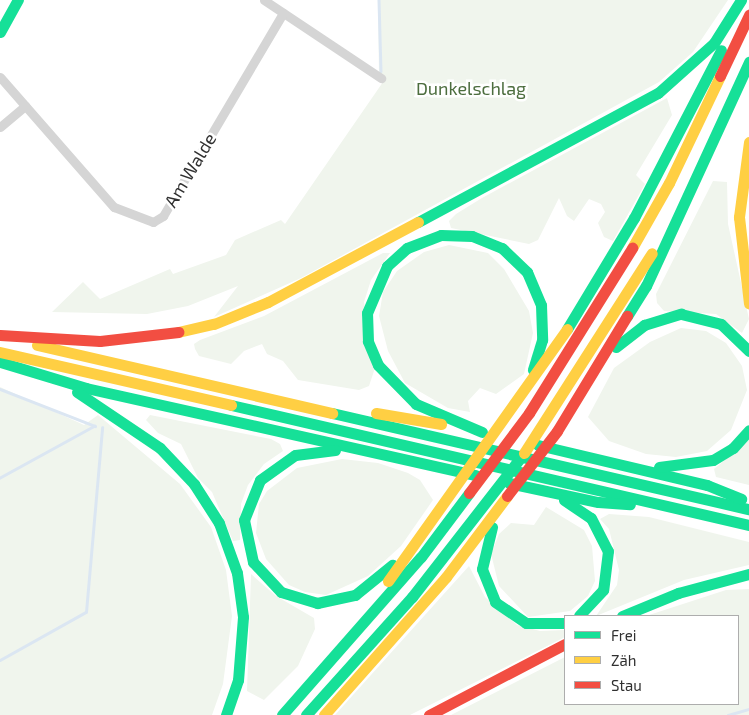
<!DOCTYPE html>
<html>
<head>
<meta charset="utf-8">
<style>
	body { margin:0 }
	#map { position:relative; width:749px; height:715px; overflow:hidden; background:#fff; font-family:"Exo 2",sans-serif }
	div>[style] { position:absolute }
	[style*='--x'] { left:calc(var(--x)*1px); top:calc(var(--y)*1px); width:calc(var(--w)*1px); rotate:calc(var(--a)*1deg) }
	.green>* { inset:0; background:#f0f5ed }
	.stream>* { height:2.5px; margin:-1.25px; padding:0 1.25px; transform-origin:1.25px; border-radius:1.25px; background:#dbe6f2 }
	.street>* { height:9px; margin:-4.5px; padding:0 4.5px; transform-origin:4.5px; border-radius:4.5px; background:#d5d5d5 }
	.fast>* { height:11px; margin:-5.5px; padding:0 5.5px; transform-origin:5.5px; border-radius:5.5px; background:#16e098 }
	.slow>* { height:11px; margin:-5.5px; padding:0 5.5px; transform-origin:5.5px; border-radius:5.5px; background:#ffcf43 }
	.jam>* { height:11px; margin:-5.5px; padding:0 5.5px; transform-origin:5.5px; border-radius:5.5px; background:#f24e42 }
	span { translate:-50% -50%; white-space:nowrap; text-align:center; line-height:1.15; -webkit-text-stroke:5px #fff; paint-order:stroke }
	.park-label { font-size:18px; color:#4c6d3e }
	.street-label { font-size:18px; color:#313131 }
	.legend { position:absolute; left:564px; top:615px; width:175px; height:90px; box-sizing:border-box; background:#fff; border:1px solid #adadad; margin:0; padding:6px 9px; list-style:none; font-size:15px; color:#313131 }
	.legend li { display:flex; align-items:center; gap:10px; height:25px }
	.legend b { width:25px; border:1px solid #adadad }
</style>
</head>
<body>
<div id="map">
	<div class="green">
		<i style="clip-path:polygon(378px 0,728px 0,693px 52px,659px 82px,301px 278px,214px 317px,238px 286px,188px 306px,147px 314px,52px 312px,83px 282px,100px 299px,170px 269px,173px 274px,226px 255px,235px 240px,281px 220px,285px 224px,383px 82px,379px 78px)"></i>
		<i style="clip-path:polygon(667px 98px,672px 115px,636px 175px,645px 184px,613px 241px,604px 237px,598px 223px,605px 212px,601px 204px,589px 199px,574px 221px,567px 216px,559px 198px,538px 240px,529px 244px,451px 228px,449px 221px,456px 214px,482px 198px)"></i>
		<i style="clip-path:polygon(713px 181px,727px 182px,728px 224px,749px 319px,742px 333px,716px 314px,664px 311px,657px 303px,656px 294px)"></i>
		<i style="clip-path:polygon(449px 245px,488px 253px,504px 269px,529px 311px,533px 333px,524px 374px,496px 394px,480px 388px,468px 401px,470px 412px,448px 408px,405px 383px,388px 351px,379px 316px,383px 292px,397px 271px,424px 252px)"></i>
		<i style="clip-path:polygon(383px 253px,390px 253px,371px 280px,364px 302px,374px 371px,369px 386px,359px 390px,298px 380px,283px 361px,267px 354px,262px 344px,244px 351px,231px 364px,199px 356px,195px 349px,194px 344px,200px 340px,264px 316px)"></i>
		<i style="clip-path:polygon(681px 328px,706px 331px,726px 343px,742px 366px,747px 390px,731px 430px,707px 451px,676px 457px,646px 454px,609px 441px,588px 417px,614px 368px,650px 342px)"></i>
		<i style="clip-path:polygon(0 387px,84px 425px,98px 415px,180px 484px,211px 527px,226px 570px,232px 616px,223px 684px,212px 715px,0 715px)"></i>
		<i style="clip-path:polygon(150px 415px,271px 439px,280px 444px,283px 451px,264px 464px,248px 485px,241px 504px,240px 540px,233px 541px,212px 492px,198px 478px,181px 444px,158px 433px,146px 420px)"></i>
		<i style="clip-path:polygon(749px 440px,749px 485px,716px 477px,714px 469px)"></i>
		<i style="clip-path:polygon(342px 459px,378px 463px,408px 473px,420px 480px,433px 500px,401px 546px,368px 576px,326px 595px,305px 592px,289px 585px,266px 559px,256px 533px,259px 504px,267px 491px,297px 468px)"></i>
		<i style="clip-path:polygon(546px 507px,584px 530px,592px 546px,595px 581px,588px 596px,570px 611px,528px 617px,499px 586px,491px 554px,499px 534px,511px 523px,534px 525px)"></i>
		<i style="clip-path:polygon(609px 514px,649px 517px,749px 542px,749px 565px,684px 580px,596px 616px,617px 585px,619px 570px,609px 529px,600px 519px)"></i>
		<i style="clip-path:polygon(469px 566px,485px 597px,517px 625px,540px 631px,565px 630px,565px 637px,410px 715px,335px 715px)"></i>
		<i style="clip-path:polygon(251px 574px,276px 596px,314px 618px,315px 629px,298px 666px,264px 700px,247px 691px)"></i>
		<i style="clip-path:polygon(749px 589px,749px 715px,451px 715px,565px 657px,565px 704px,738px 704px,738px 616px,646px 616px,726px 590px)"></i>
	</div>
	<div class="stream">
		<i style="--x:379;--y:0;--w:71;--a:88.4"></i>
		<i style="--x:0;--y:389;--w:102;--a:21.3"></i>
		<i style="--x:95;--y:426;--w:108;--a:151.3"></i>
		<i style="--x:0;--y:660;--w:98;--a:-29.2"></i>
		<i style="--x:86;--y:612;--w:185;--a:-85"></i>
		<i style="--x:728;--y:715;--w:22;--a:-16"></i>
	</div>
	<div class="street">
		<i style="--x:264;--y:0;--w:141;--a:33.7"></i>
		<i style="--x:0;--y:77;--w:173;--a:48.8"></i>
		<i style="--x:114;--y:207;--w:42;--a:21"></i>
		<i style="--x:153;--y:222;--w:12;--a:-31"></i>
		<i style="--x:163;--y:216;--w:236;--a:-59.4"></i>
		<i style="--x:0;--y:127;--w:33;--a:-40"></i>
	</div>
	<div class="fast">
		<i style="--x:0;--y:32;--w:37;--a:-61"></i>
		<i style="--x:418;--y:222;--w:272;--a:-28.3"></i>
		<i style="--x:658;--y:93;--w:75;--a:-41.8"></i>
		<i style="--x:714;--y:43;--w:51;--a:-57.9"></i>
		<i style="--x:627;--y:316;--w:36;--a:-58"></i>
		<i style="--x:646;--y:286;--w:247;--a:-65.3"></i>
		<i style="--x:567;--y:329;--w:130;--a:-58.9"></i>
		<i style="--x:634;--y:218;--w:189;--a:-62.6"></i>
		<i style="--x:616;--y:347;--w:36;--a:-38"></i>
		<i style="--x:644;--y:325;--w:39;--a:-17"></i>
		<i style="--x:681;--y:314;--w:41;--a:14"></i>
		<i style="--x:721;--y:324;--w:39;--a:44"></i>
		<i style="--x:0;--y:362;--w:90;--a:16.8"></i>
		<i style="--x:86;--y:388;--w:399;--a:12.6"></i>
		<i style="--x:77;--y:392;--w:100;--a:34"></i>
		<i style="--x:160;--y:448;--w:50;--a:46.6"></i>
		<i style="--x:194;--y:484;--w:46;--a:57.3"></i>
		<i style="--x:219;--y:523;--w:53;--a:70.2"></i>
		<i style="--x:237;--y:573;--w:44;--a:82.2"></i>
		<i style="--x:243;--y:617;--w:63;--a:94.5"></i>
		<i style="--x:238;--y:680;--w:37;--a:109"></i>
		<i style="--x:231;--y:405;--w:532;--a:13.04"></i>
		<i style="--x:332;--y:413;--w:428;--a:13"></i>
		<i style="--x:482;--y:432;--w:72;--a:-157"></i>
		<i style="--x:416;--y:404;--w:54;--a:-134.3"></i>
		<i style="--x:378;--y:365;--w:26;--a:-113"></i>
		<i style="--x:368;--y:341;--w:28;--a:-92"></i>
		<i style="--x:367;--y:313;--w:51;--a:-66.9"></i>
		<i style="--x:387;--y:266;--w:27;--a:-42"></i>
		<i style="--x:407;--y:248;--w:36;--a:-21"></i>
		<i style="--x:441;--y:235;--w:31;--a:2"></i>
		<i style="--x:472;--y:236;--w:32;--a:22"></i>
		<i style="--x:502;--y:248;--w:35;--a:44"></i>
		<i style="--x:527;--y:272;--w:36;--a:67"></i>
		<i style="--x:541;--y:305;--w:35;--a:88"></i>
		<i style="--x:542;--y:340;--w:31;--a:107"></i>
		<i style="--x:538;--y:445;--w:174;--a:13.3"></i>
		<i style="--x:707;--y:485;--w:37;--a:22"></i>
		<i style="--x:335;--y:450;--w:40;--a:172.9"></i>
		<i style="--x:295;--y:455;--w:43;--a:144.5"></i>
		<i style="--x:260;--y:480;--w:43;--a:111.8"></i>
		<i style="--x:244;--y:520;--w:43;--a:77.9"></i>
		<i style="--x:253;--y:562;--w:41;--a:47"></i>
		<i style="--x:281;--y:592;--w:38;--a:17"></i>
		<i style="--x:317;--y:603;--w:39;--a:-12"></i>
		<i style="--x:355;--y:595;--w:48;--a:-39"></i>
		<i style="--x:659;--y:467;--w:54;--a:-7.4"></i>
		<i style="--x:713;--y:460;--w:23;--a:-31"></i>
		<i style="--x:733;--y:448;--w:24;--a:-48"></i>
		<i style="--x:509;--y:483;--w:91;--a:12.1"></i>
		<i style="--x:598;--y:502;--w:32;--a:4"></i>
		<i style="--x:564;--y:500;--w:32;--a:34"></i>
		<i style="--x:591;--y:518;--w:37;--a:63"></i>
		<i style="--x:608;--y:551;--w:39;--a:97"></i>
		<i style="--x:603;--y:590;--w:35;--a:133"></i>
		<i style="--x:492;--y:527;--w:43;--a:103.4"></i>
		<i style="--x:482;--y:569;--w:35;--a:68"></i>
		<i style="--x:495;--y:602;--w:37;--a:34"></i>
		<i style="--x:526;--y:623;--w:39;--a:0"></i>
		<i style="--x:622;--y:616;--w:61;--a:-22.3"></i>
		<i style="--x:678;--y:593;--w:73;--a:-15"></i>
		<i style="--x:282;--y:715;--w:210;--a:-48.7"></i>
		<i style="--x:421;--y:557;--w:80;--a:-53.1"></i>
		<i style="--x:306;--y:715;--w:159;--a:-48.1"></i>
		<i style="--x:412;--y:597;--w:182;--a:-52.1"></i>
	</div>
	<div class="slow">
		<i style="--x:749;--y:142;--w:76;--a:97.6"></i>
		<i style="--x:739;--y:217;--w:87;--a:83.4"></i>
		<i style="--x:632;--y:248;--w:75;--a:-60.4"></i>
		<i style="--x:669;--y:183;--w:119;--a:-64.5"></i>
		<i style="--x:178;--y:332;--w:37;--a:-13"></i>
		<i style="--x:214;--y:324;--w:58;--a:-22.2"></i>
		<i style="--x:268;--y:302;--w:170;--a:-28.1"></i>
		<i style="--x:37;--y:345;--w:303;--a:13"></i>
		<i style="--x:0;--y:352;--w:237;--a:12.9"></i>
		<i style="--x:376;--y:413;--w:66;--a:9.6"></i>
		<i style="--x:524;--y:453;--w:237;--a:-57.4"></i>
		<i style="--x:388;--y:581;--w:309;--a:-54.6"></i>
		<i style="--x:324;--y:715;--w:184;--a:-48.5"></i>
		<i style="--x:446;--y:577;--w:101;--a:-53"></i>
	</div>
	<div class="jam">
		<i style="--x:720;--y:76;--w:68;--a:-64.6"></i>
		<i style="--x:0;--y:335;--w:100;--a:3.4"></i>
		<i style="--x:100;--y:341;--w:79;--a:-6.6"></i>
		<i style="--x:469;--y:493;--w:100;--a:-53.1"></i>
		<i style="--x:529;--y:413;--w:195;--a:-58"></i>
		<i style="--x:507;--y:496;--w:82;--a:-52.4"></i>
		<i style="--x:557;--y:431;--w:135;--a:-58.7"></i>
		<i style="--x:429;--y:715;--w:153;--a:-27.6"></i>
	</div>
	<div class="park-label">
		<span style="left:471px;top:88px">Dunkelschlag</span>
	</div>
	<div class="street-label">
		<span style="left:190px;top:170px;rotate:-59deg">Am Walde</span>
	</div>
	<ul class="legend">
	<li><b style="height:6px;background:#16e098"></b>Frei</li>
	<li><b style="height:6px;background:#ffcf43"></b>Zäh</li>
	<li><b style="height:6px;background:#f24e42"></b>Stau</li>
	</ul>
</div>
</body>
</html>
